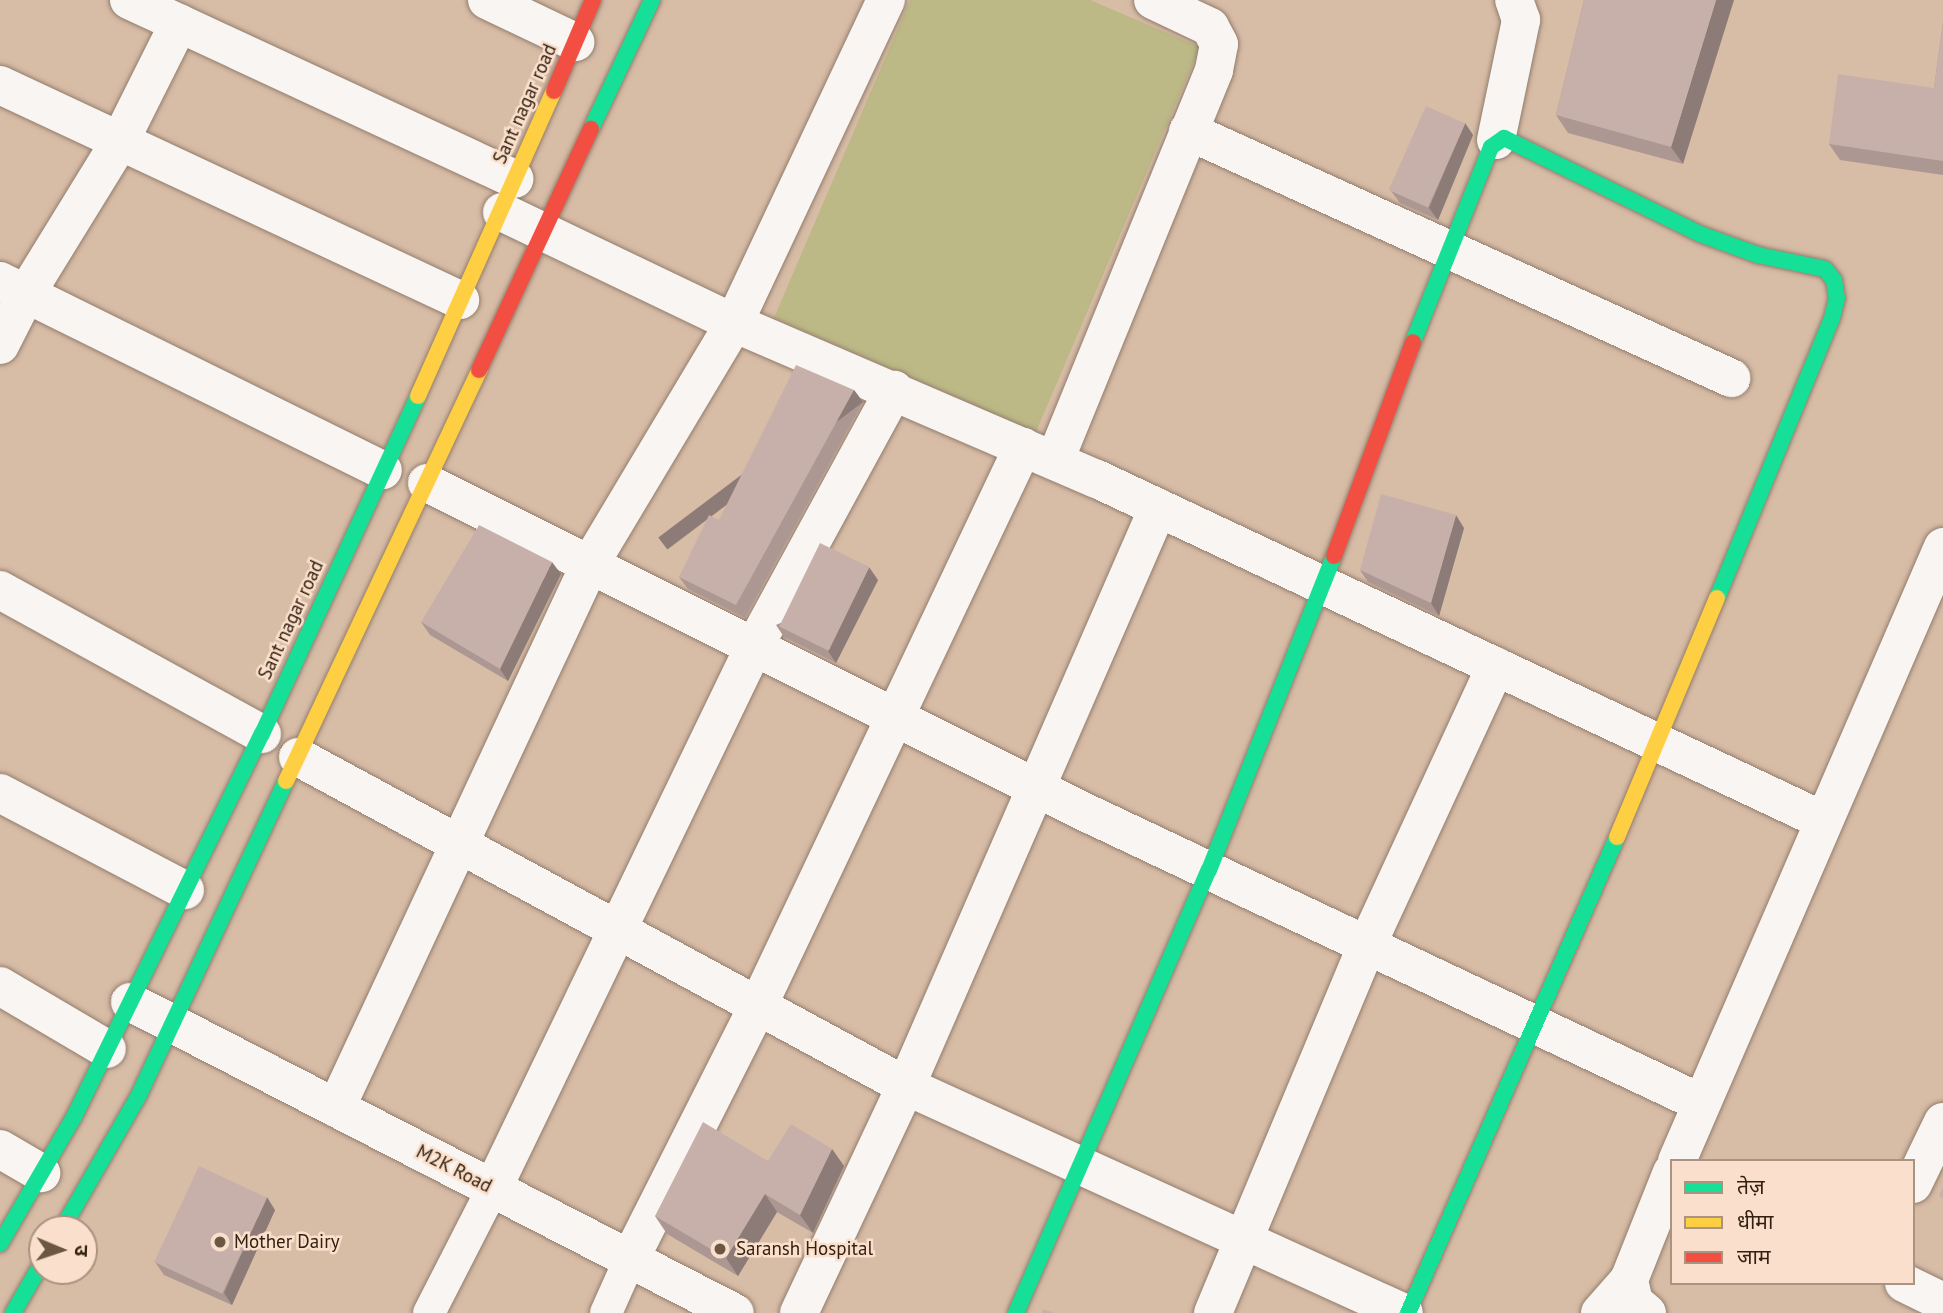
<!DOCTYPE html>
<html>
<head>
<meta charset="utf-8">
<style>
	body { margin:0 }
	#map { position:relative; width:1943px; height:1313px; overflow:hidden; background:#d7bca6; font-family:"PT Sans","Noto Sans Devanagari",sans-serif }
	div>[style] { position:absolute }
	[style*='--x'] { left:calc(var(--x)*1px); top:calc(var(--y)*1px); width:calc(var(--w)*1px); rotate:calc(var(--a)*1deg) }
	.green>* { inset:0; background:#bcb986 }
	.roads { filter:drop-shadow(0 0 2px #927d6c) drop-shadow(0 0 2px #927d6c) }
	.lane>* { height:32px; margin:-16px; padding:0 16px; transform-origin:16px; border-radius:16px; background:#f9f5f2 }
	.street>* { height:38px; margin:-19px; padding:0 19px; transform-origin:19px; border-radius:19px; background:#f9f5f2 }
	.fast>* { height:16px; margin:-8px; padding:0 8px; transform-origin:8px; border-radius:8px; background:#16e098 }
	.slow>* { height:16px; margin:-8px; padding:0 8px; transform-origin:8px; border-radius:8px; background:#ffcf43 }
	.jam>* { height:16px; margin:-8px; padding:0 8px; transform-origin:8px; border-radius:8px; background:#f24e42 }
	.wall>* { inset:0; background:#ac9792 }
	.shaded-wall>* { inset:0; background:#8c7b77; transform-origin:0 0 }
	.building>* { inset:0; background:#c8b0aa; transform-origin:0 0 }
	.dots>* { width:19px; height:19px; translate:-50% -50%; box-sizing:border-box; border:4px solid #fae0cc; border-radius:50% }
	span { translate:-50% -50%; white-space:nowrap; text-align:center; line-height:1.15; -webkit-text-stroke:5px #fae0cc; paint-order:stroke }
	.street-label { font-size:19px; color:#332010 }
	.poi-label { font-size:19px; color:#332010 }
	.left { translate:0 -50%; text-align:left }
	.legend { position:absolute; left:1670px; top:1159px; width:245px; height:126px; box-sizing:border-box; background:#fae0cc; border:2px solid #aa9381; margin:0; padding:9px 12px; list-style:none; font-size:21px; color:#332010 }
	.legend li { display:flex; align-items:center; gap:14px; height:35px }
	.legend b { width:35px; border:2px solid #aa9381 }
	.north { position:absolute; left:28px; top:1215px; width:70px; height:70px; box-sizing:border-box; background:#fae0cc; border:2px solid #aa9381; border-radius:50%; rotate:92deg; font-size:19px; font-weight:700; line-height:28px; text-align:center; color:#332010 }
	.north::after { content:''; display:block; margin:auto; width:24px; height:32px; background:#6c5744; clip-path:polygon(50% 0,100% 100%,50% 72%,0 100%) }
</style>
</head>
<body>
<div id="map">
	<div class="green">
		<i style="clip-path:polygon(910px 0,1090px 0,1200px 47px,1036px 432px,774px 318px)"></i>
	</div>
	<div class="roads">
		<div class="lane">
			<i style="--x:429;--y:1313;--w:140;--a:-62.9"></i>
			<i style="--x:606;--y:1313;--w:59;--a:-66"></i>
		</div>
		<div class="street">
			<i style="--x:129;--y:0;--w:425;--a:24.9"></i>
			<i style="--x:487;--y:0;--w:98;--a:25.5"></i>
			<i style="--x:0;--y:85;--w:508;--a:25.05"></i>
			<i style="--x:1188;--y:131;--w:597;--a:24.46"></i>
			<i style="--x:1496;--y:140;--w:123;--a:-78.2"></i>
			<i style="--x:1521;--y:20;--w:21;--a:-109"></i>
			<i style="--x:502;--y:212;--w:257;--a:25.6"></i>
			<i style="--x:734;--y:323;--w:395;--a:23.3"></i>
			<i style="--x:1097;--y:479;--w:803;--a:25.19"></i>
			<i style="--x:0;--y:281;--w:427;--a:26.3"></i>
			<i style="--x:0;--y:345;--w:57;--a:-63"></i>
			<i style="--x:26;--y:294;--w:180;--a:-58.4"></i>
			<i style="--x:120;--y:141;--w:132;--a:-63.4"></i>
			<i style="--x:1055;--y:460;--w:421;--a:-67.8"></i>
			<i style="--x:1214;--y:70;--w:26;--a:-79"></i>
			<i style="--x:1219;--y:44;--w:19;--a:-118"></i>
			<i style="--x:1210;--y:27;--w:63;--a:-154.7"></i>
			<i style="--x:427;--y:483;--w:742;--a:26.57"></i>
			<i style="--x:1091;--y:815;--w:675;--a:25.27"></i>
			<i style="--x:0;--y:590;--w:299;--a:28.8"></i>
			<i style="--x:298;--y:757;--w:691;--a:28.42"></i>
			<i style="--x:906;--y:1086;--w:547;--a:24.5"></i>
			<i style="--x:0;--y:793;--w:209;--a:27.7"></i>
			<i style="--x:0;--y:986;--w:124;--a:30.5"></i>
			<i style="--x:130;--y:1002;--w:680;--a:27.21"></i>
			<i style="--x:336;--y:1108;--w:600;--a:-64.97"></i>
			<i style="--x:590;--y:564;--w:281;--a:-59.1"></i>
			<i style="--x:734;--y:323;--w:357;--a:-64.8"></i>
			<i style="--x:0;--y:1149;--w:48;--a:30.3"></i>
			<i style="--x:1677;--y:1161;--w:669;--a:-66.58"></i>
			<i style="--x:1913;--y:1184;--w:69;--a:-64.2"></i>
			<i style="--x:493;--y:1188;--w:601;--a:-64.25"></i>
			<i style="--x:754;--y:647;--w:293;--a:-61.4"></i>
			<i style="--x:630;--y:1259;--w:284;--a:-63.2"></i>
			<i style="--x:758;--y:1006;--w:619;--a:-64.64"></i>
			<i style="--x:1904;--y:1283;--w:43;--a:26"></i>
			<i style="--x:799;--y:1313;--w:251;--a:-64.8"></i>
			<i style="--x:906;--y:1086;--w:631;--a:-66.44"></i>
			<i style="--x:1213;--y:1313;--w:399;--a:-67.3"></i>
			<i style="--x:1367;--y:945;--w:307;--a:-65.2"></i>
			<i style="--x:1600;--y:1313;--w:44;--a:-48.7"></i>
			<i style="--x:1647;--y:1313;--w:17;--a:-140"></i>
			<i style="--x:1634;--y:1302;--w:23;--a:-103"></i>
			<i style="--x:1629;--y:1280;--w:116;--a:-68.3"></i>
		</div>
		<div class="fast">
			<i style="--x:591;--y:129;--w:143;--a:-64.7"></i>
			<i style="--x:1413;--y:342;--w:210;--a:-68.2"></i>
			<i style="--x:1491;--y:147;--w:16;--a:-35"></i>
			<i style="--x:1504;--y:138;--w:218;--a:26.1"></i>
			<i style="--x:1700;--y:234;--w:62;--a:19.9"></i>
			<i style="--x:1758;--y:255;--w:68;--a:11.8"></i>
			<i style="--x:1825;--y:269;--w:14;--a:51"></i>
			<i style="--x:1834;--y:280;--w:18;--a:81"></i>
			<i style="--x:1837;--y:298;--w:21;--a:104"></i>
			<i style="--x:1832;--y:318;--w:303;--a:112.3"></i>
			<i style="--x:62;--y:1229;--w:152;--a:-60.1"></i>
			<i style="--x:138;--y:1097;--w:349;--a:-64.9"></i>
			<i style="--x:0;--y:1244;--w:147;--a:-59.8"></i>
			<i style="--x:74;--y:1117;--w:427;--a:-63.9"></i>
			<i style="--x:262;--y:734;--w:372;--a:-65.2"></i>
			<i style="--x:13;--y:1313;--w:58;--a:-59.9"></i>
			<i style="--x:1016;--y:1313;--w:483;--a:-66.5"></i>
			<i style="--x:1209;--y:870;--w:338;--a:-68.3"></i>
			<i style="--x:1408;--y:1313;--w:520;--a:-66.29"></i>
		</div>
		<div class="slow">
			<i style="--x:418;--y:396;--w:334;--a:-66"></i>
			<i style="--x:286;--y:781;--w:454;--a:-64.8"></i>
			<i style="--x:1617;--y:837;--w:259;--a:-67.3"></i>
		</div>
		<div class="jam">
			<i style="--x:554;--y:91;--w:99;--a:-66.8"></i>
			<i style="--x:479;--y:370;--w:266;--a:-65.1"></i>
			<i style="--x:1334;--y:556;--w:228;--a:-69.7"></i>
		</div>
	</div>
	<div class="wall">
		<i style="clip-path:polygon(1584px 0,1683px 164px,1568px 133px,1556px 115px)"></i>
		<i style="clip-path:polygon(1943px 22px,1943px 175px,1840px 160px,1829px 144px,1934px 88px)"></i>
		<i style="clip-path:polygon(1465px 123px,1473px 135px,1438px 220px,1400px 203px,1391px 191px)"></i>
		<i style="clip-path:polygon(854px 390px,863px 402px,745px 618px,688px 589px,679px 577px,719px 520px)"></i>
		<i style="clip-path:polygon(1464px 528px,1439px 616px,1368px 582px,1360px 570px)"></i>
		<i style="clip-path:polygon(561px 574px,508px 681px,430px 635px,421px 622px)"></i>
		<i style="clip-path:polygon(878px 580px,836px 663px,784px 637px,776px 625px)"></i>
		<i style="clip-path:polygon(832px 1149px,844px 1166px,813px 1233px,777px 1212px,738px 1276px,667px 1234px,655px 1216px,768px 1161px)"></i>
		<i style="clip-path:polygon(275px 1210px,232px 1305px,164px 1275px,155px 1262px)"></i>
	</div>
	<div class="shaded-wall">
		<i style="clip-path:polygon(1716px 0,1734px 0,1683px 164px,1671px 147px)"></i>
		<i style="clip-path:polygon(1465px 123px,1473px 135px,1438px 220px,1429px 208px)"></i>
		<i style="left:854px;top:390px;width:15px;height:245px;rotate:53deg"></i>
		<i style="clip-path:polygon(1456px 515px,1464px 528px,1439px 616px,1431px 603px)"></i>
		<i style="clip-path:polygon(552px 562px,561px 574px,508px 681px,500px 669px)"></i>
		<i style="clip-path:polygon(869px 567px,878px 580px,836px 663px,828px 651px)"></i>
		<i style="clip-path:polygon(832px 1149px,844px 1166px,813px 1233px,800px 1215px)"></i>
		<i style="clip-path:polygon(765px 1194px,777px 1212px,738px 1276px,726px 1258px)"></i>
		<i style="clip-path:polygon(267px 1197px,275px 1210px,232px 1305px,224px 1293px)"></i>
	</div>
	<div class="building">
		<i style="clip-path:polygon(1584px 0,1716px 0,1671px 147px,1556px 115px)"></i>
		<i style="clip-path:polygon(1943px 22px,1943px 161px,1829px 144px,1838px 74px,1934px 88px)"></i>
		<i style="left:1426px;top:106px;width:43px;height:92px;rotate:24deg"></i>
		<i style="clip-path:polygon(796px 365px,854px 390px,736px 605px,679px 577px,709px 515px,719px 520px)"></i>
		<i style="clip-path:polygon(1381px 494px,1456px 515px,1431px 603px,1360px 570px)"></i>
		<i style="clip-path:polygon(479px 525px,552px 562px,500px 669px,421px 622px)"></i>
		<i style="left:820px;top:543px;width:55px;height:93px;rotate:26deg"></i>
		<i style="clip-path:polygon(703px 1122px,768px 1161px,791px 1124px,832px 1149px,800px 1215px,765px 1194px,726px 1258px,655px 1216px)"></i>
		<i style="left:199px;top:1166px;width:75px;height:106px;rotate:25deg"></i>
		<i style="clip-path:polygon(1943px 1187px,1943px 1198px,1939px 1196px)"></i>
		<i style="clip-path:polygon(1043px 1309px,1054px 1313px,1042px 1313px)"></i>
	</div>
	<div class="dots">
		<i style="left:220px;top:1242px;background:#6c5744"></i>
		<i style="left:720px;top:1249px;background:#6c5744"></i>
	</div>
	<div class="street-label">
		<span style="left:525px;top:104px;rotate:-66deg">Sant nagar road</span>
		<span style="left:291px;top:620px;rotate:-65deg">Sant nagar road</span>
		<span style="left:454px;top:1169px;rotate:27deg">M2K Road</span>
	</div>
	<div class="poi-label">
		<span class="left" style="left:234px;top:1242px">Mother Dairy</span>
		<span class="left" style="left:736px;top:1249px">Saransh Hospital</span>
	</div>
	<ul class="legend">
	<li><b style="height:9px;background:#16e098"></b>तेज़</li>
	<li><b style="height:9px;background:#ffcf43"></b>धीमा</li>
	<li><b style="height:9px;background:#f24e42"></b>जाम</li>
	</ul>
	<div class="north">उ</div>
</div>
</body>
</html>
